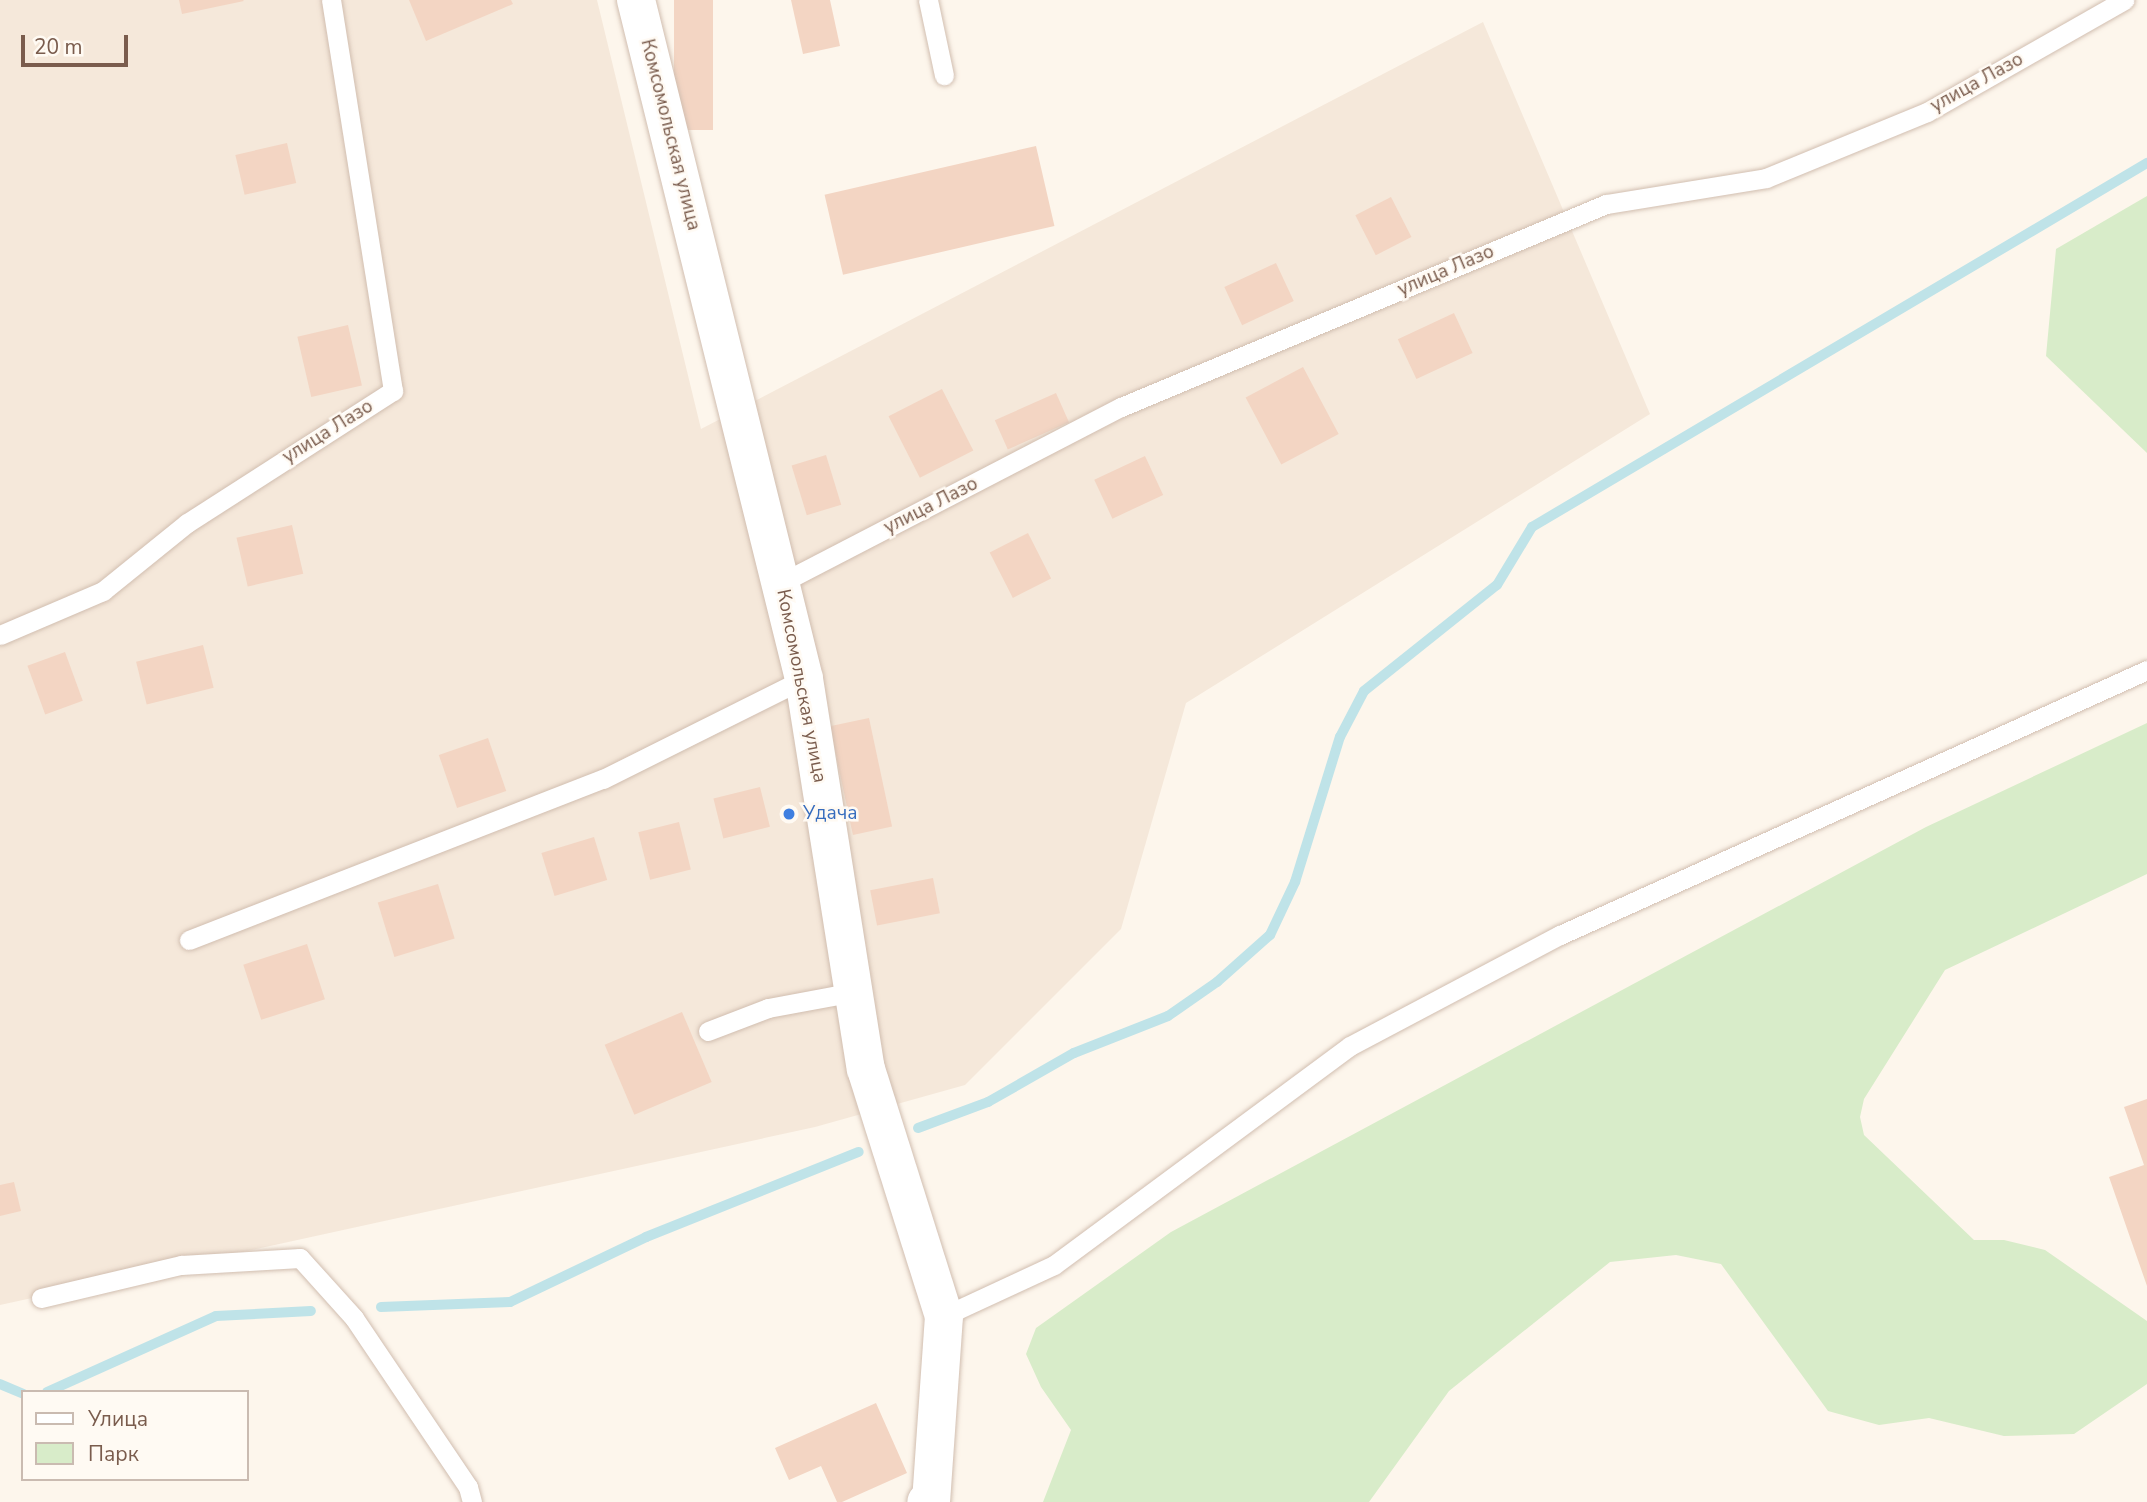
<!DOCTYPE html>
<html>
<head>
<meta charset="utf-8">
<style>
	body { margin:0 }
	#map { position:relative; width:2147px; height:1502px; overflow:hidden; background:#fdf6ec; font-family:"Nunito Sans",sans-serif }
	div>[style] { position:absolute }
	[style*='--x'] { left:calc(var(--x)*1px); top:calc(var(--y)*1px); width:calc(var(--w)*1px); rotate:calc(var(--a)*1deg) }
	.residential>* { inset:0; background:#f5e8da }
	.green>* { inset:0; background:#d8ecc9 }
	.stream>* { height:10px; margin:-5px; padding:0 5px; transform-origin:5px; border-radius:5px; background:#bfe3e8 }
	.building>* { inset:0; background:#f3d5c3; transform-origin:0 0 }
	.roads { filter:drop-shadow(0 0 2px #d1beb0) drop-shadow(0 0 2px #d1beb0) }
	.lane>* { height:19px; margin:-9.5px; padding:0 9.5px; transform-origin:9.5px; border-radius:9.5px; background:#fff }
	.street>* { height:38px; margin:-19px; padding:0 19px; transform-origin:19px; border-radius:19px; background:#fff }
	.dots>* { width:19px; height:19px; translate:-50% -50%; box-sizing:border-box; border:4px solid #fffaf3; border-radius:50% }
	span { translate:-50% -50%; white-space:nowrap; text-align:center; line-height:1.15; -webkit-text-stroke:5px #fffaf3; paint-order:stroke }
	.street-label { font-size:19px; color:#7a5c4d }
	.shop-label { font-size:19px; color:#366cbe }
	.left { translate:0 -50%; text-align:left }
	.legend { position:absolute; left:21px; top:1390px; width:228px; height:91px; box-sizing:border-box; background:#fffaf3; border:2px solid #cabbb1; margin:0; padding:9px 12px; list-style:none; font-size:21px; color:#7a5c4d }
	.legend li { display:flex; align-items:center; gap:14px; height:35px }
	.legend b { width:35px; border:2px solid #cabbb1 }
	.scale { position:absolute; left:21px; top:35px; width:107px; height:32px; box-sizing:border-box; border:4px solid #7a5c4d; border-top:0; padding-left:9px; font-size:21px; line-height:24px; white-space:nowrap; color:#7a5c4d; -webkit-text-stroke:5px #fffaf3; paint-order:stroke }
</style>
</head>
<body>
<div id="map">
	<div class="residential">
		<i style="clip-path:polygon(0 0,597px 0,701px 429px,1483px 22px,1650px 414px,1186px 703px,1121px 929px,965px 1085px,815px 1127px,0 1305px)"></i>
	</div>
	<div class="green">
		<i style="clip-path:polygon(2147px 196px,2147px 453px,2046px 356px,2056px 249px)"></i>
		<i style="clip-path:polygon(2147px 723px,2147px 874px,1945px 970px,1864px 1099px,1860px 1117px,1864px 1135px,1974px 1240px,2004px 1240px,2045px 1250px,2147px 1321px,2147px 1384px,2074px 1434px,2004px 1436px,1929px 1418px,1879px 1425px,1828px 1411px,1721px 1264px,1676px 1255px,1610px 1262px,1449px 1391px,1369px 1502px,1043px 1502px,1071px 1430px,1041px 1387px,1026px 1354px,1036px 1328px,1171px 1232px,1926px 827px)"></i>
	</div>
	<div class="stream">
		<i style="--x:918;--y:1128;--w:75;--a:-20.4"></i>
		<i style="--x:988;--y:1102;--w:99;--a:-29.7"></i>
		<i style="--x:1074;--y:1053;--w:101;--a:-21.5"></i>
		<i style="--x:1168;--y:1016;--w:60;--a:-34.8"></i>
		<i style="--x:1217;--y:982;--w:71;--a:-41.6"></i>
		<i style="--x:1270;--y:935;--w:59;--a:-64.7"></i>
		<i style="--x:1295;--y:882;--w:152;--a:-72.8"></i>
		<i style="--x:1340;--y:737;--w:52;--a:-62.4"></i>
		<i style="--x:1364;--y:691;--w:170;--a:-38.6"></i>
		<i style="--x:1497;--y:585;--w:68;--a:-58.9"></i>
		<i style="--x:1532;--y:527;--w:715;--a:-30.62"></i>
		<i style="--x:381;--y:1307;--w:129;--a:-2.2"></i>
		<i style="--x:510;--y:1302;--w:151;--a:-25.5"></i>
		<i style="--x:646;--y:1237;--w:229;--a:-21.8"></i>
		<i style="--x:0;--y:1384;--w:25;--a:23"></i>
		<i style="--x:47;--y:1392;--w:185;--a:-24.2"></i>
		<i style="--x:216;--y:1316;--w:95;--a:-3"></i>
	</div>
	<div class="building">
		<i style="clip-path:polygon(179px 0,243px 0,244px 1px,182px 14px)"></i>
		<i style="clip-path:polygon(409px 0,511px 0,513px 4px,426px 41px)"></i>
		<i style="left:674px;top:0;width:39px;height:130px"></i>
		<i style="clip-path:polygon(791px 0,830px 0,840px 46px,803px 54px)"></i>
		<i style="left:287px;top:143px;width:41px;height:53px;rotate:77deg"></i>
		<i style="left:1036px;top:146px;width:82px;height:217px;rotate:77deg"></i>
		<i style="left:1391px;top:197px;width:45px;height:40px;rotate:63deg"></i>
		<i style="left:1276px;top:263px;width:42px;height:57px;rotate:65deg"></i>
		<i style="left:1454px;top:313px;width:44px;height:62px;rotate:65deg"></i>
		<i style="left:348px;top:325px;width:62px;height:52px;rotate:77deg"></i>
		<i style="left:1303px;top:367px;width:76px;height:65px;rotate:62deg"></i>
		<i style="left:942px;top:389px;width:69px;height:60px;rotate:63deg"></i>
		<i style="left:1056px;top:393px;width:32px;height:67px;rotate:66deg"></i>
		<i style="left:826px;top:455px;width:52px;height:36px;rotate:73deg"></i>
		<i style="left:1145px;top:456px;width:43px;height:56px;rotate:65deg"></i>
		<i style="left:292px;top:525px;width:50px;height:57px;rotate:77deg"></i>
		<i style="left:1028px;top:533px;width:51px;height:43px;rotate:63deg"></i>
		<i style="left:203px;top:645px;width:44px;height:69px;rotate:76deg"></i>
		<i style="left:65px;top:652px;width:52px;height:40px;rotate:70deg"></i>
		<i style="left:869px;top:718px;width:111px;height:40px;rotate:78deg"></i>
		<i style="left:488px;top:738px;width:56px;height:52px;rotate:71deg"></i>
		<i style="left:760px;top:787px;width:41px;height:48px;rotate:76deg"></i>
		<i style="left:679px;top:822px;width:49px;height:42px;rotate:76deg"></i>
		<i style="left:594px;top:837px;width:45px;height:55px;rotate:73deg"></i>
		<i style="left:933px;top:878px;width:36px;height:64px;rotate:79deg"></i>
		<i style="left:438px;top:884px;width:57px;height:63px;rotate:73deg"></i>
		<i style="left:307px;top:944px;width:58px;height:67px;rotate:72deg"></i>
		<i style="left:682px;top:1012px;width:76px;height:84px;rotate:67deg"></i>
		<i style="clip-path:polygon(2147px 1099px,2147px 1286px,2109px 1177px,2144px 1165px,2124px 1107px)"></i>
		<i style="clip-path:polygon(14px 1182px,21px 1211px,0 1216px,0 1185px)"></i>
		<i style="clip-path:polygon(876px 1403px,907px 1473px,842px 1502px,837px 1502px,821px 1466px,789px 1480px,775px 1448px)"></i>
	</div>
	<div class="roads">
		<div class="lane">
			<i style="--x:928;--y:0;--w:77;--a:78"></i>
			<i style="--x:781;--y:583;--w:383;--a:-27.4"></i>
			<i style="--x:1121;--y:407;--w:526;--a:-22.71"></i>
			<i style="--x:1606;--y:204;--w:162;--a:-9.2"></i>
			<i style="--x:1766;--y:178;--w:174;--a:-22.3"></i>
			<i style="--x:1927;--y:112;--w:227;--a:-29.6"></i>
			<i style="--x:0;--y:635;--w:112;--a:-23.1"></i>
			<i style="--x:103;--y:591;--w:108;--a:-39"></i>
			<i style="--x:187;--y:523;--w:245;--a:-32.7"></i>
			<i style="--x:393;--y:391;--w:396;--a:-99"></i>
			<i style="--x:189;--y:940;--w:444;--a:-21.3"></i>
			<i style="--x:603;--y:779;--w:225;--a:-26.5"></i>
			<i style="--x:708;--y:1031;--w:64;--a:-21"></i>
			<i style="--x:768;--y:1008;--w:87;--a:-10.5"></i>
			<i style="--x:41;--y:1298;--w:144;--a:-13.3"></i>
			<i style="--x:181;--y:1265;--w:119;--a:-3.4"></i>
			<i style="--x:300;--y:1258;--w:81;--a:48"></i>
			<i style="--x:354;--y:1318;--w:204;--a:56"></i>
			<i style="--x:468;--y:1487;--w:16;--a:75"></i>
			<i style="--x:944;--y:1316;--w:121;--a:-24.9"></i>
			<i style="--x:1054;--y:1265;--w:368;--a:-36.5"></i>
			<i style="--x:1350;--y:1046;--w:238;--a:-27.9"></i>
			<i style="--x:1560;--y:935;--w:644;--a:-24.3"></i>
		</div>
		<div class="street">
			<i style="--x:636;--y:0;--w:699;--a:76.1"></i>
			<i style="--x:804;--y:679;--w:395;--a:81"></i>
			<i style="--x:866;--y:1069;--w:259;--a:72.5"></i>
			<i style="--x:944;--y:1316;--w:184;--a:94"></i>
			<i style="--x:931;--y:1500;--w:5;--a:158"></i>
		</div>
	</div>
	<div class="dots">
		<i style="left:789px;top:814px;background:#3f7fe0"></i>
	</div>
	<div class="street-label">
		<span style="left:1977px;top:83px;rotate:-29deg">улица Лазо</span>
		<span style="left:670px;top:135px;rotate:76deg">Комсомольская улица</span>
		<span style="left:1446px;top:271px;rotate:-23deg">улица Лазо</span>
		<span style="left:328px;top:432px;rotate:-32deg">улица Лазо</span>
		<span style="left:931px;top:506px;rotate:-27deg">улица Лазо</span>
		<span style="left:801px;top:686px;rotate:79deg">Комсомольская улица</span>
	</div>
	<div class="shop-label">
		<span class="left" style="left:803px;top:814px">Удача</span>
	</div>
	<ul class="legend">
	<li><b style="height:9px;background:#fff"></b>Улица</li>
	<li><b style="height:19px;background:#d8ecc9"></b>Парк</li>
	</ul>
	<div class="scale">20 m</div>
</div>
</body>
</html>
